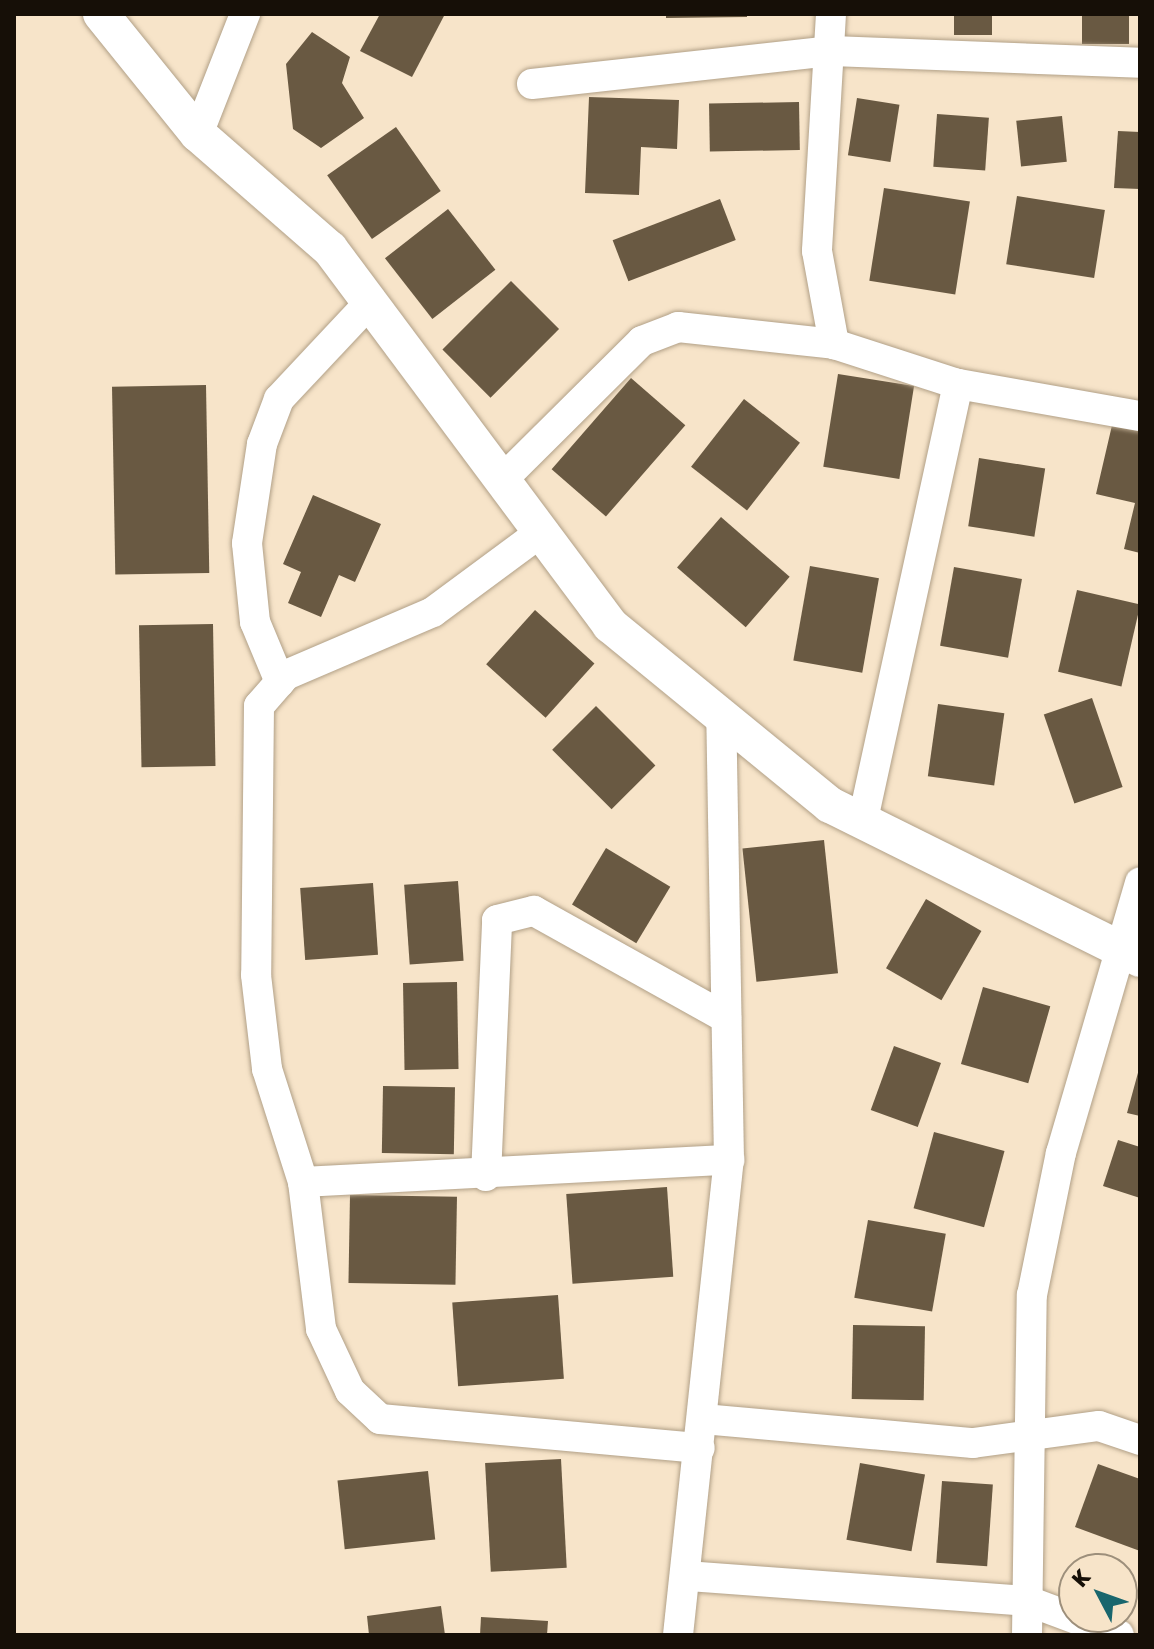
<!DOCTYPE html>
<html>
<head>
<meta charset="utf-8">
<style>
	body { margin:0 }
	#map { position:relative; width:1154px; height:1649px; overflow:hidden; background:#f7e4c9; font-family:Rubik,sans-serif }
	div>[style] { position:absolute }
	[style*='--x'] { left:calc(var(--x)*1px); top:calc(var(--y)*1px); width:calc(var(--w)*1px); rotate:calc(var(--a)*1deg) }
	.building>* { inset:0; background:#695942; transform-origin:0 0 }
	.roads { filter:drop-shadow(0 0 2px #b1a087) drop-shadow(0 0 2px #b1a087) }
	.minor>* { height:30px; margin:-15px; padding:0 15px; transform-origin:15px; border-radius:15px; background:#fff }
	.tertiary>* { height:36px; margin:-18px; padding:0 18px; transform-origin:18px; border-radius:18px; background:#fff }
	span { translate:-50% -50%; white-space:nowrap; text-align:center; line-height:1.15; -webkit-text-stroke:8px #f7e4c9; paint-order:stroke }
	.frame { position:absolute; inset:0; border:16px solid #160f07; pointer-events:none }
	.north { position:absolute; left:1058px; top:1553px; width:80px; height:80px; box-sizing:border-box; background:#f7e4c9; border:2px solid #9d8f7b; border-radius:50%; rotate:311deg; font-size:22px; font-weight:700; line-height:32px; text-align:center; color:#160f07 }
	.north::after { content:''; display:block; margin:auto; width:28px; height:36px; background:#19666d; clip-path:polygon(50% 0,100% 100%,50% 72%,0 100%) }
</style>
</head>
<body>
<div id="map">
	<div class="building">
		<i style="clip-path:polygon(380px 14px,445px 14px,412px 77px,360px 51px)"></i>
		<i style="clip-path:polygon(666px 14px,747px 14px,747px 17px,666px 18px)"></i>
		<i style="left:954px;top:14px;width:38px;height:21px"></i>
		<i style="left:1082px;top:14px;width:47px;height:30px"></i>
		<i style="clip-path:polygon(312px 32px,350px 57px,342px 83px,364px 118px,321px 148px,293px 129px,286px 64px)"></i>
		<i style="clip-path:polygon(589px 97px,679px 100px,677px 149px,641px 147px,639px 195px,585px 193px)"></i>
		<i style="left:857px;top:98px;width:43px;height:58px;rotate:9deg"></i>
		<i style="left:799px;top:102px;width:48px;height:90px;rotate:89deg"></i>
		<i style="left:937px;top:114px;width:52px;height:53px;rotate:4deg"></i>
		<i style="left:1062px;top:116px;width:46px;height:46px;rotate:84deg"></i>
		<i style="left:396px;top:127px;width:78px;height:84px;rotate:55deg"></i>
		<i style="clip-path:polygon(1118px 131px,1140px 132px,1140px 189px,1114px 188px)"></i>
		<i style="left:884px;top:188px;width:87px;height:94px;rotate:9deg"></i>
		<i style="left:1017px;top:196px;width:89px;height:69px;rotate:9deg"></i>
		<i style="left:720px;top:199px;width:44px;height:115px;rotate:69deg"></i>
		<i style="left:448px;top:209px;width:77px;height:80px;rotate:52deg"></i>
		<i style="left:511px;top:281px;width:68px;height:97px;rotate:45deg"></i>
		<i style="left:838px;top:374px;width:77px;height:94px;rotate:9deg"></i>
		<i style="left:631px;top:378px;width:72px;height:121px;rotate:41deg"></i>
		<i style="left:206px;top:385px;width:188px;height:94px;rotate:89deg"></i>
		<i style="left:744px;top:399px;width:71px;height:86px;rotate:38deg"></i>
		<i style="clip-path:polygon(1113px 421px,1140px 427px,1140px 553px,1124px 549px,1135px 503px,1096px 494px)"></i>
		<i style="left:979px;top:458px;width:67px;height:69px;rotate:9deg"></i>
		<i style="clip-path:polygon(313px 495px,381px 524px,355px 582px,339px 575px,321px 617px,288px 603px,301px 572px,283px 564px)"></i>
		<i style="left:721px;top:517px;width:91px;height:67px;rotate:41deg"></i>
		<i style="left:810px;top:566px;width:70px;height:96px;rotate:10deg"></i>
		<i style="left:954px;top:567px;width:69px;height:80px;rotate:10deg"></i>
		<i style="left:1077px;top:590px;width:65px;height:84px;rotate:13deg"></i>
		<i style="left:535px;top:610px;width:80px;height:73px;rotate:42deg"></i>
		<i style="left:213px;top:624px;width:142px;height:74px;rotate:89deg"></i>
		<i style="left:1092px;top:698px;width:94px;height:51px;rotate:71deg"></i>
		<i style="left:938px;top:704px;width:67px;height:73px;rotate:8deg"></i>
		<i style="left:596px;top:706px;width:84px;height:62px;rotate:45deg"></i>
		<i style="left:824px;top:840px;width:134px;height:82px;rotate:84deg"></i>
		<i style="left:606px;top:848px;width:75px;height:66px;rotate:31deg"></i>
		<i style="left:458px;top:881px;width:80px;height:54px;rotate:86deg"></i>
		<i style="left:373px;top:883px;width:72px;height:73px;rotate:86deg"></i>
		<i style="left:926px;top:899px;width:64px;height:80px;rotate:30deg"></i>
		<i style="left:457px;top:982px;width:87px;height:54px;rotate:89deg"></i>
		<i style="left:983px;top:987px;width:70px;height:80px;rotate:16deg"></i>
		<i style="left:894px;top:1046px;width:50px;height:68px;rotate:20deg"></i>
		<i style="clip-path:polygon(1139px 1069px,1140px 1069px,1140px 1116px,1127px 1113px)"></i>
		<i style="left:383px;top:1086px;width:72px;height:67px;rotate:1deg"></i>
		<i style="left:934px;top:1132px;width:73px;height:79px;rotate:15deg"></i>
		<i style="clip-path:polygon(1118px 1140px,1140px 1147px,1140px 1198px,1103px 1186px)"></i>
		<i style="left:667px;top:1187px;width:90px;height:101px;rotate:86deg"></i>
		<i style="left:350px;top:1195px;width:107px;height:88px;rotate:1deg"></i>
		<i style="left:868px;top:1220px;width:79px;height:79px;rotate:10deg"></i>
		<i style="left:558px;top:1295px;width:84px;height:106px;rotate:86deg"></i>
		<i style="left:853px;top:1325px;width:72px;height:74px;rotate:1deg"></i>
		<i style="left:561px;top:1459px;width:109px;height:76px;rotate:87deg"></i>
		<i style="left:860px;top:1463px;width:66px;height:78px;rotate:10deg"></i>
		<i style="clip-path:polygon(1098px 1464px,1140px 1479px,1140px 1551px,1075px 1527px)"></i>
		<i style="left:428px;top:1471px;width:69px;height:91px;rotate:84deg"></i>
		<i style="left:942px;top:1481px;width:51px;height:82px;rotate:4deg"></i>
		<i style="clip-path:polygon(1091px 1556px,1128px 1570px,1122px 1584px,1122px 1569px,1086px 1569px)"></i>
		<i style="clip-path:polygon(441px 1606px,445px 1635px,369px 1635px,367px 1616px)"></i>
		<i style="clip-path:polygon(481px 1617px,548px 1621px,547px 1635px,480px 1635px)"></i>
	</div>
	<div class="roads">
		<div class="minor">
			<i style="--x:831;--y:14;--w:237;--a:93.4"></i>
			<i style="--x:817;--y:251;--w:95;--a:79.6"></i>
			<i style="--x:532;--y:84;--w:302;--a:-6.3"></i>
			<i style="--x:832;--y:51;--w:308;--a:2.2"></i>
			<i style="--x:198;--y:134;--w:129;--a:-68.6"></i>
			<i style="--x:958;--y:384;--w:185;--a:10"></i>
			<i style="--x:502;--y:480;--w:197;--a:-44.8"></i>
			<i style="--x:642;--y:341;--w:39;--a:-21"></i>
			<i style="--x:678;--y:327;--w:157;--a:6.2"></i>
			<i style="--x:834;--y:344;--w:130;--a:17.9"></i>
			<i style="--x:958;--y:384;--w:447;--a:102.3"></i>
			<i style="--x:541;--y:532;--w:134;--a:143.5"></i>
			<i style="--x:433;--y:612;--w:160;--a:156.8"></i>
			<i style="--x:286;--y:675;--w:41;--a:131.1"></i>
			<i style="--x:259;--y:706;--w:269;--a:90.6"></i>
			<i style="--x:256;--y:975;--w:95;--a:83.3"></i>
			<i style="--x:267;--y:1069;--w:119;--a:72.3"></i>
			<i style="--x:303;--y:1182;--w:148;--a:83"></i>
			<i style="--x:321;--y:1329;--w:68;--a:64.9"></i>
			<i style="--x:350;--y:1391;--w:41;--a:43"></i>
			<i style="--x:380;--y:1419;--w:321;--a:5.2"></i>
			<i style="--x:280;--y:682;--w:65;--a:-112.6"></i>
			<i style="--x:255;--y:622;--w:79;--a:-95.8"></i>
			<i style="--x:247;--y:543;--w:100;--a:-81.4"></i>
			<i style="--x:262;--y:444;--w:48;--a:-69.3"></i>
			<i style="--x:279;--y:399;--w:133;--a:-46.8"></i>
			<i style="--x:486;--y:1176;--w:256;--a:-87.5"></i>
			<i style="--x:497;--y:920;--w:38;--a:-14"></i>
			<i style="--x:534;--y:911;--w:220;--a:29.1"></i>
			<i style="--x:303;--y:1182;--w:427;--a:-3"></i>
			<i style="--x:703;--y:1419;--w:271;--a:5.1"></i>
			<i style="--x:973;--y:1443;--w:127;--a:-7.7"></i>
			<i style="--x:1099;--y:1426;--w:43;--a:18.9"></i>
			<i style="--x:687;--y:1576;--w:342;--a:4.2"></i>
			<i style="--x:1028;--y:1601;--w:97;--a:20.5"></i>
			<i style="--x:678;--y:1635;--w:478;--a:-83.9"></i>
			<i style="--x:729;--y:1160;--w:444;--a:-91"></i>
			<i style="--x:1027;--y:1635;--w:340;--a:-89.2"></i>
			<i style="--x:1032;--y:1295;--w:145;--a:-78.5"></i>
			<i style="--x:1061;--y:1153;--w:282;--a:-73.7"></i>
		</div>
		<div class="tertiary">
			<i style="--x:101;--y:14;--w:154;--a:51.1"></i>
			<i style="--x:198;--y:134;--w:175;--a:41.1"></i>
			<i style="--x:330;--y:249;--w:469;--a:53.3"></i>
			<i style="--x:610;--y:625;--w:284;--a:39.3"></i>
			<i style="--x:830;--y:805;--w:346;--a:26.4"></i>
		</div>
	</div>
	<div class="frame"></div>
	<div class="north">K</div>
</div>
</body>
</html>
